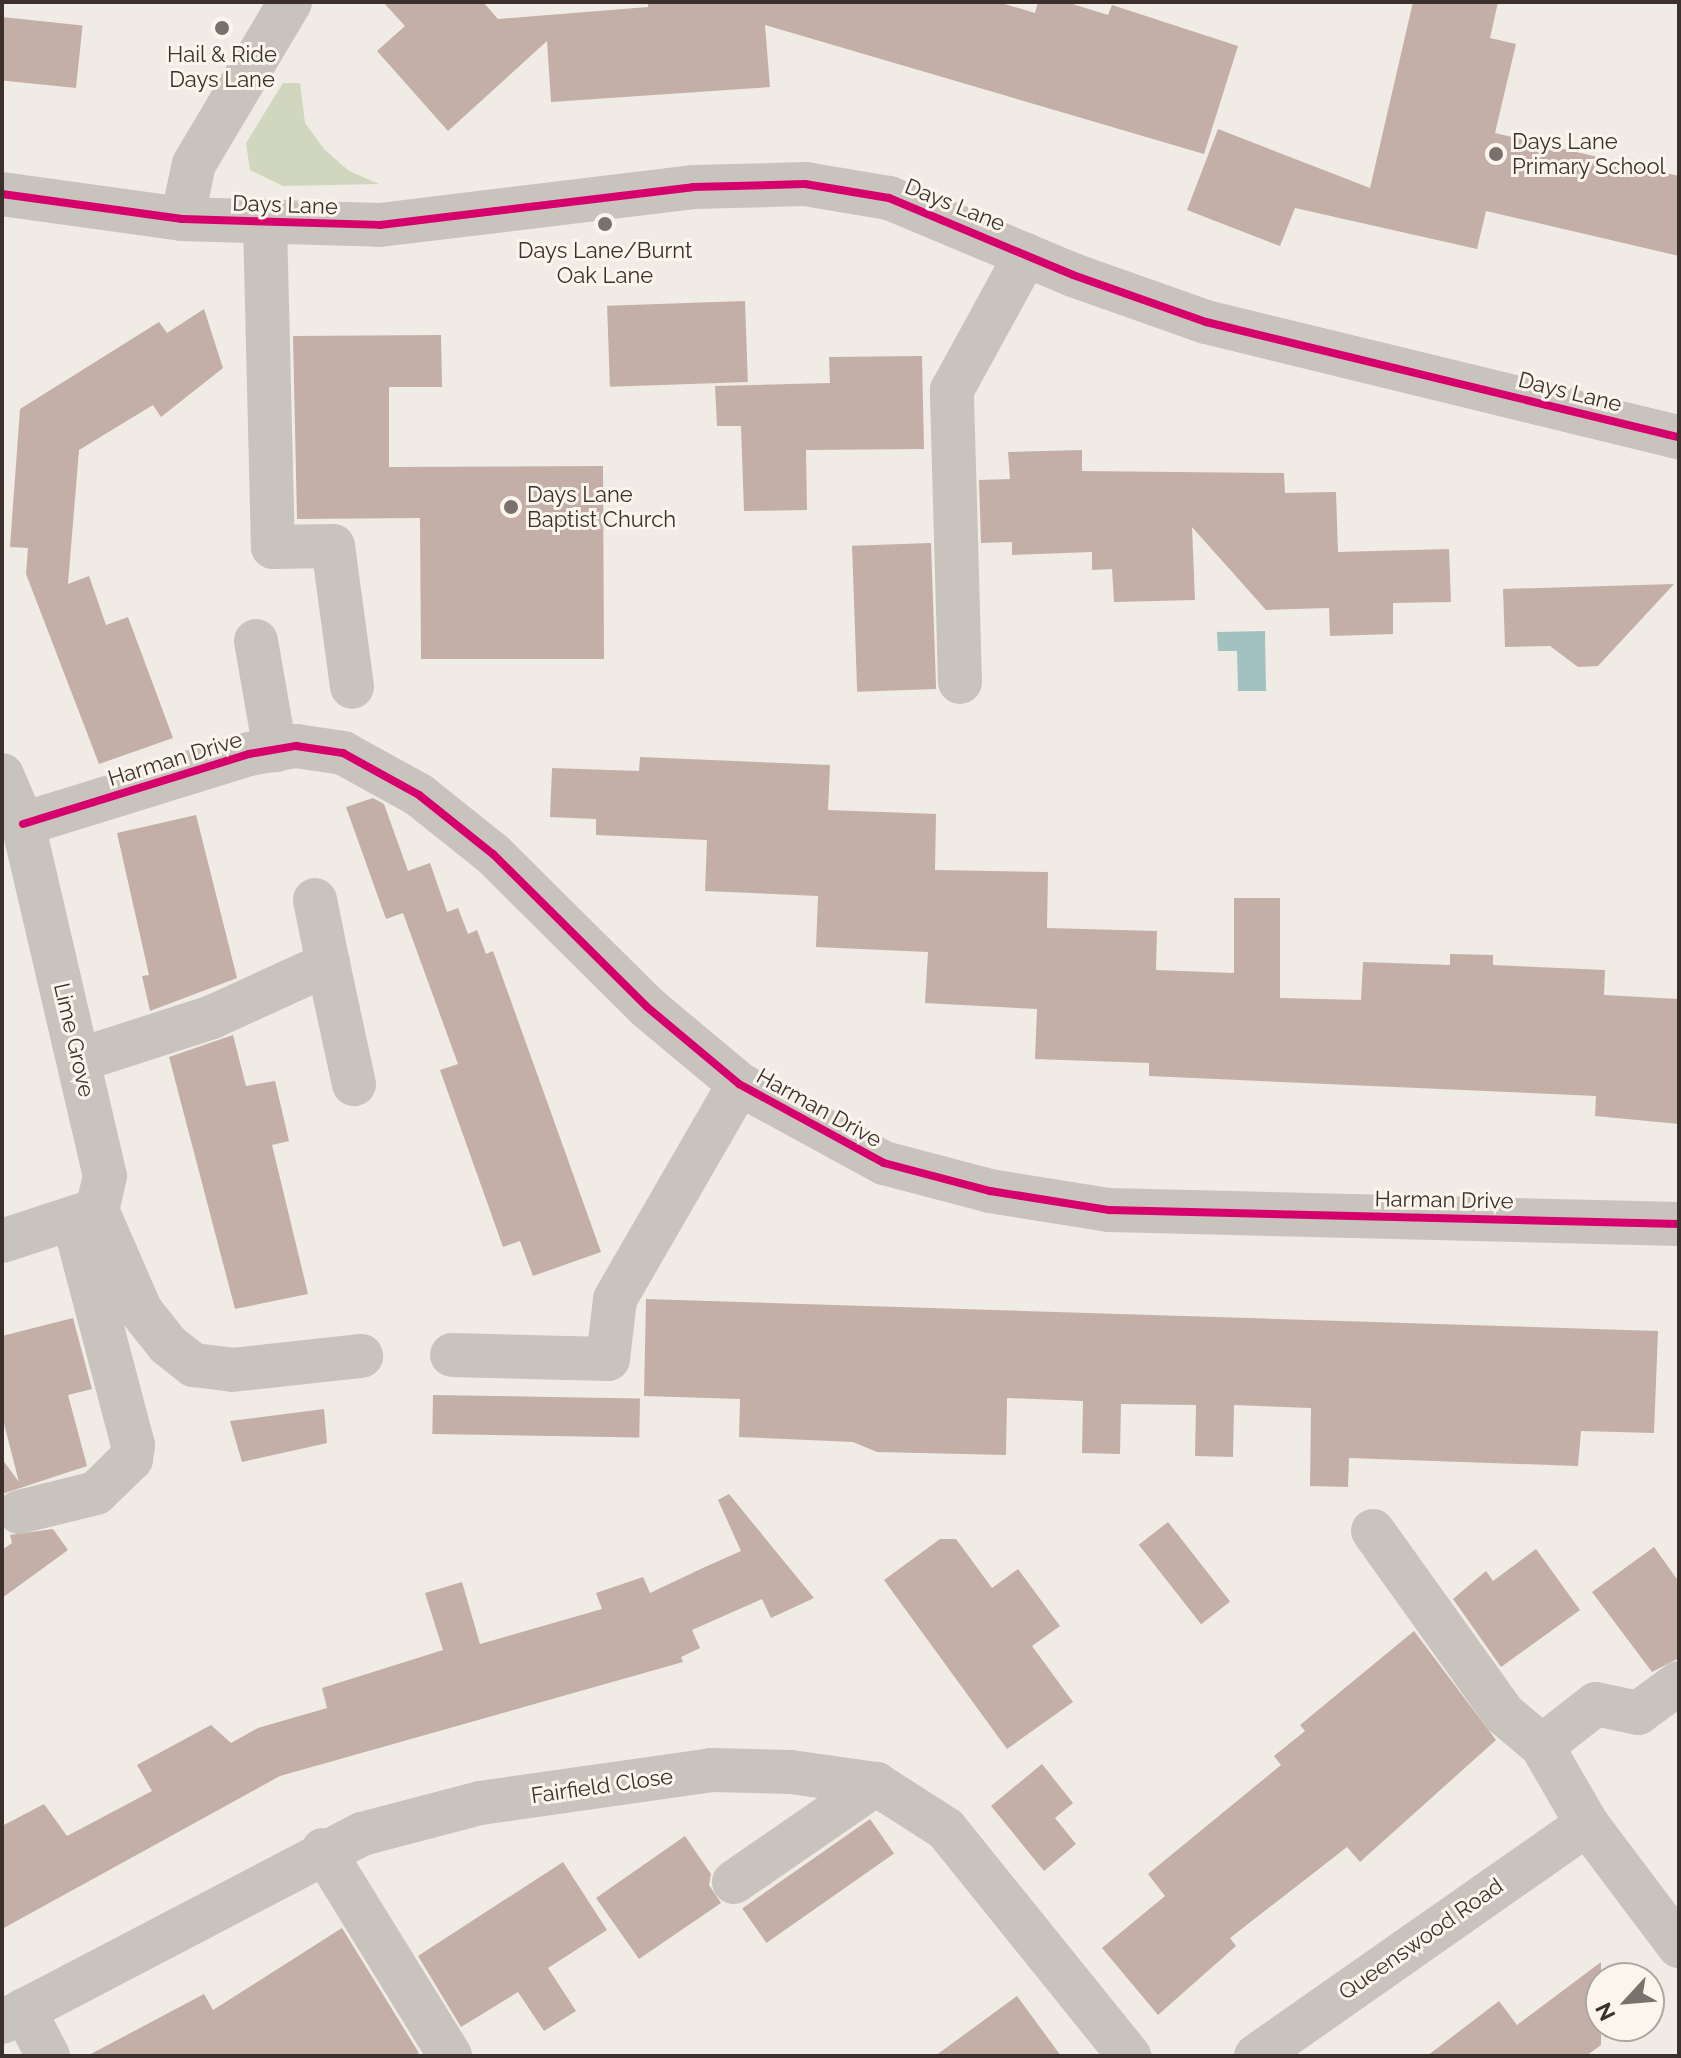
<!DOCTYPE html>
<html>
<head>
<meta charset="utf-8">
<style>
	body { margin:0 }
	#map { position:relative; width:1681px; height:2058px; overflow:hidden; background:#f0ebe5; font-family:Raleway,sans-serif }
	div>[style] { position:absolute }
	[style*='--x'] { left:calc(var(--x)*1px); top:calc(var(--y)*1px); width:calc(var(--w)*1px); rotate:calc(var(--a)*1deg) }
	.green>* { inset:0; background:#d1d6bf }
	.water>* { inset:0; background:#a1c2c1 }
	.building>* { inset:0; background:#c3afa7; transform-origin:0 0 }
	.minor>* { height:44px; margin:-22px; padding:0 22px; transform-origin:22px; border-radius:22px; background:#c9c3be }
	.cycleway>* { height:8px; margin:-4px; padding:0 4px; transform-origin:4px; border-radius:4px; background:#d6006c }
	.dots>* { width:22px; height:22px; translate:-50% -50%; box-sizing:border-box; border:4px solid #fbf5ee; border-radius:50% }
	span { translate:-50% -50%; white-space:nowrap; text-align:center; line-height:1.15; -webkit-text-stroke:6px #fbf5ee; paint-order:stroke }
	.poi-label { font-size:22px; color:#3b302b }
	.left { translate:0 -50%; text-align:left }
	.street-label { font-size:22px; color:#3b302b }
	.frame { position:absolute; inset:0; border:4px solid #3b302b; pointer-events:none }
	.north { position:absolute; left:1585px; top:1962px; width:80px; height:80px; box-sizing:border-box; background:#fbf5ee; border:2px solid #aea6a0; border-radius:50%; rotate:244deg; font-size:22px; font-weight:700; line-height:32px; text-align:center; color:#3b302b }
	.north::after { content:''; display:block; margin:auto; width:28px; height:36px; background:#7a716c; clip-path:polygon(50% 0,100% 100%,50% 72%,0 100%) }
</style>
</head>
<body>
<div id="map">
	<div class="green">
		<i style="clip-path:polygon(283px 83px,300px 83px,305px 123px,324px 149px,349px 171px,379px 184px,283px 186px,250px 170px,246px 143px)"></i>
	</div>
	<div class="water">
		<i style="clip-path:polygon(1265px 631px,1266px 691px,1238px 691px,1237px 651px,1218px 651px,1217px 632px)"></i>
	</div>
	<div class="building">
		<i style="clip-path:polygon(383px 2px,483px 2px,498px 19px,648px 7px,648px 2px,998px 2px,1035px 13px,1038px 2px,1066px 2px,1108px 15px,1112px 5px,1238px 46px,1204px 154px,765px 25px,770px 87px,551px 102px,547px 41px,448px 131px,377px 51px,405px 26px)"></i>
		<i style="clip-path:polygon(1413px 2px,1498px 2px,1490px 38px,1516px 44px,1495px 133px,1679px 176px,1679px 256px,1486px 211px,1477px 249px,1295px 208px,1280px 246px,1187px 210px,1218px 129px,1370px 188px)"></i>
		<i style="left:2px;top:17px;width:81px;height:63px;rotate:6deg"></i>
		<i style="left:745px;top:301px;width:81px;height:138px;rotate:88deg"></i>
		<i style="clip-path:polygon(204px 309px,223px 368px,161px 417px,153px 405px,79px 450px,68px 584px,89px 576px,106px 625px,128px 617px,173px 738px,99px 764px,26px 574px,28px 548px,10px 547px,20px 409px,159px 322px,167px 333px)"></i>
		<i style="clip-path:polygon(441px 335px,442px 387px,389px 387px,389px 467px,603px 466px,604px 659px,421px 659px,420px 518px,297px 519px,293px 336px)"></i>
		<i style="clip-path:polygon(922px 356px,924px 449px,806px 450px,807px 510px,744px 511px,741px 426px,717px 426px,715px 386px,830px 383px,829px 357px)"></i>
		<i style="clip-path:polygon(1082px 450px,1082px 471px,1284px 473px,1285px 493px,1336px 492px,1338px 552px,1449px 549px,1451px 602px,1393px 603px,1393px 634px,1330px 636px,1329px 608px,1266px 610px,1192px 527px,1195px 600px,1114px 602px,1112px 569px,1092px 570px,1092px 552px,1012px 555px,1012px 542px,981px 543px,979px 480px,1010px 479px,1008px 452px)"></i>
		<i style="left:931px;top:543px;width:146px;height:79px;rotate:88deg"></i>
		<i style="clip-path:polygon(1674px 584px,1598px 666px,1578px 667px,1550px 646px,1505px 647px,1503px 589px)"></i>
		<i style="clip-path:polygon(640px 757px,830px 765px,828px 810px,936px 814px,935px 870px,1048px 872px,1047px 928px,1157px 931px,1156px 970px,1234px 973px,1234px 898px,1280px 898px,1280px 998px,1361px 1000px,1363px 962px,1450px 965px,1450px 954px,1493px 955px,1493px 965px,1605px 970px,1604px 995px,1679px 999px,1679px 1124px,1595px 1116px,1596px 1096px,1149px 1076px,1149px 1063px,1035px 1059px,1037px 1009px,925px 1003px,928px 952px,816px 947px,818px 896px,705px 891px,707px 840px,596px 835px,596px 819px,550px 817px,552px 768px,639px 771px)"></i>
		<i style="clip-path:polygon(373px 798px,384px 804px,408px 871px,430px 863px,447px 912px,458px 908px,468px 934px,477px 930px,486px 954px,493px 951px,601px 1252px,533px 1276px,520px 1241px,503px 1247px,440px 1070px,458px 1064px,403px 913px,386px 919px,346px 807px)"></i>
		<i style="clip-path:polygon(196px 815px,237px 978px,150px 1011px,142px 976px,149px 975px,117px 833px)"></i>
		<i style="clip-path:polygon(233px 1035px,246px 1086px,275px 1081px,289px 1141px,272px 1145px,308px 1294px,235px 1309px,169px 1057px)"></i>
		<i style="clip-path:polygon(646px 1299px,1658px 1331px,1654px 1433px,1581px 1431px,1578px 1466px,1349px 1458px,1348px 1487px,1310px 1486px,1311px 1408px,1234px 1405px,1233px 1457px,1195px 1456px,1196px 1405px,1121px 1404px,1120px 1454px,1082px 1453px,1083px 1401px,1007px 1398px,1006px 1455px,877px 1452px,853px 1442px,739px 1437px,740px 1399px,644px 1396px)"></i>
		<i style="clip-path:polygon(73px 1318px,92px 1389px,68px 1395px,87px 1466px,2px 1494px,2px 1459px,19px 1482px,2px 1416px,2px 1336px)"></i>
		<i style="left:433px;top:1395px;width:207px;height:39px;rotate:1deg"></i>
		<i style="clip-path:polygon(324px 1409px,327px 1443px,242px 1462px,230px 1421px)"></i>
		<i style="clip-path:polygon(729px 1494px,814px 1598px,771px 1618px,762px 1599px,692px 1630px,700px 1648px,681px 1657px,683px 1662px,280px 1776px,2px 1929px,2px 1826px,44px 1804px,67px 1836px,152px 1791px,137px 1765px,211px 1725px,231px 1743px,258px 1728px,327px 1708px,322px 1688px,443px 1650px,425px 1593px,462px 1582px,480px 1644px,602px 1609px,596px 1593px,643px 1577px,650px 1593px,705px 1567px,741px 1551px,718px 1500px)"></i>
		<i style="left:1168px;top:1522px;width:101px;height:37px;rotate:52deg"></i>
		<i style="clip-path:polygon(53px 1529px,68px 1550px,2px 1598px,2px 1550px,12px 1543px,10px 1535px)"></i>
		<i style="clip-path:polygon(940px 1539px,956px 1539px,992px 1588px,1018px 1569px,1060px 1626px,1032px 1646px,1073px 1702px,1007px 1749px,884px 1580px)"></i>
		<i style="clip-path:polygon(1654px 1547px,1679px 1582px,1679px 1658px,1652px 1672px,1592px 1592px)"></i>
		<i style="clip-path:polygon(1536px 1549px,1580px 1610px,1501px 1667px,1453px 1599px,1486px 1571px,1493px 1581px)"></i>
		<i style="clip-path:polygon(1414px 1631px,1496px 1740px,1360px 1862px,1347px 1847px,1230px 1938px,1236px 1946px,1158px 2015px,1102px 1948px,1165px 1896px,1148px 1874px,1281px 1765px,1274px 1756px,1305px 1731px,1300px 1725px)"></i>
		<i style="clip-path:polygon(1042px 1764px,1073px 1803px,1055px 1818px,1076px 1844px,1044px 1871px,991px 1806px)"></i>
		<i style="left:870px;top:1819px;width:42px;height:156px;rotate:55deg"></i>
		<i style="clip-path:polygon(685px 1836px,711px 1874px,709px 1885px,721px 1903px,639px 1959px,596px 1898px)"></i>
		<i style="clip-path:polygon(563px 1862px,607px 1930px,548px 1968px,576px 2011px,544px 2031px,518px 1992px,461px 2027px,418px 1956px)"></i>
		<i style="clip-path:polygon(342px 1928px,419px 2053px,413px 2056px,87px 2056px,204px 1994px,213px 2010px)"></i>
		<i style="clip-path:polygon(1601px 1962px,1601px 2045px,1586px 2056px,1427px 2056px,1499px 2001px,1517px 2025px)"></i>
		<i style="clip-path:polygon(1017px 1996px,1061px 2056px,935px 2056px)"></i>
	</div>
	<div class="minor">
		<i style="--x:2;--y:194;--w:182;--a:7.9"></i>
		<i style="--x:182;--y:219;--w:198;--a:1.7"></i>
		<i style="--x:380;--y:225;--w:315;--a:-6.9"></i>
		<i style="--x:693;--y:187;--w:112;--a:-1.5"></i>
		<i style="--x:805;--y:184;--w:85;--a:9.5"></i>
		<i style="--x:889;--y:198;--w:199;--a:22.7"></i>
		<i style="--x:1073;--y:275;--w:141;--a:19.5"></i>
		<i style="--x:1206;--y:322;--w:487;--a:13.7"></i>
		<i style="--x:182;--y:219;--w:56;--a:-77.7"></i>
		<i style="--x:194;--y:164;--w:188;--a:-59.3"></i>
		<i style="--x:265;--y:223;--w:324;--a:88.6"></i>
		<i style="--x:273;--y:547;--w:60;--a:-1"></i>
		<i style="--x:333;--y:546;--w:142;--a:82.3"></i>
		<i style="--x:256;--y:641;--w:111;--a:80.1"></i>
		<i style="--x:960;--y:682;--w:292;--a:-91.6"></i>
		<i style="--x:952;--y:390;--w:154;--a:-61.3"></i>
		<i style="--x:2;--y:775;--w:53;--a:66.8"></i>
		<i style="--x:23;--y:824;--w:361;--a:76.9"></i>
		<i style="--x:105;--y:1176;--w:35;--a:103"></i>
		<i style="--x:97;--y:1210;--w:100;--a:161.9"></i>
		<i style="--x:23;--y:824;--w:237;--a:-17.2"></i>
		<i style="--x:249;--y:754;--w:48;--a:-9.7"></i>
		<i style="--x:296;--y:746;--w:48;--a:8.5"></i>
		<i style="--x:343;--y:753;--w:87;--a:28.9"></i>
		<i style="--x:419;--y:795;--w:95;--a:38.6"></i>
		<i style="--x:493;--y:854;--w:217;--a:44.8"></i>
		<i style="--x:647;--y:1007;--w:120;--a:39.9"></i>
		<i style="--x:739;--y:1084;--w:165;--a:28.6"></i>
		<i style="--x:884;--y:1163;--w:110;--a:14.8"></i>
		<i style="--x:990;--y:1191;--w:121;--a:9.1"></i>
		<i style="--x:1109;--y:1210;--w:570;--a:1.41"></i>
		<i style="--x:315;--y:900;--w:65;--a:78.5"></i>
		<i style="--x:79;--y:1060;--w:140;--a:-17.9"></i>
		<i style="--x:212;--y:1017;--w:128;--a:-24.6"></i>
		<i style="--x:328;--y:964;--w:123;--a:77.8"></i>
		<i style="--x:97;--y:1210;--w:110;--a:66.5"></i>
		<i style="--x:141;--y:1311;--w:43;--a:51.5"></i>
		<i style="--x:168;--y:1345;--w:33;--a:38"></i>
		<i style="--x:194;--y:1365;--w:38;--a:7"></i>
		<i style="--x:232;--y:1370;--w:130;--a:-6.2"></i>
		<i style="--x:452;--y:1355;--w:156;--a:1.5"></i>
		<i style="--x:608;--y:1359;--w:60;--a:-83.3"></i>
		<i style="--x:615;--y:1299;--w:248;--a:-60"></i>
		<i style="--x:19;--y:1512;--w:79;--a:-13.9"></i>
		<i style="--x:96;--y:1493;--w:49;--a:-44.2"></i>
		<i style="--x:131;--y:1459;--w:14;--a:-82"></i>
		<i style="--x:133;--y:1445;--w:232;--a:-104.8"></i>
		<i style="--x:1373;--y:1531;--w:225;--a:54.4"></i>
		<i style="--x:1504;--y:1714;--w:50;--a:40.1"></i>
		<i style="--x:1587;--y:1824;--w:90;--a:-120"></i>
		<i style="--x:1542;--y:1746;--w:68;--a:-37.9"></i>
		<i style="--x:1596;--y:1704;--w:43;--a:12.1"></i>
		<i style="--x:1638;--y:1713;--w:51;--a:-36.2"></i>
		<i style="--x:323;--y:1850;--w:242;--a:58.3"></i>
		<i style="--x:734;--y:1882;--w:173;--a:-34.6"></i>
		<i style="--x:24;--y:2010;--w:52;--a:62.4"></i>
		<i style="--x:2;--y:2022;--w:406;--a:-27.6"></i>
		<i style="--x:362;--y:1834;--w:122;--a:-14.7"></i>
		<i style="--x:480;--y:1803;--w:233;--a:-8.1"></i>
		<i style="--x:711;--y:1770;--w:80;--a:1.4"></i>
		<i style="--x:791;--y:1772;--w:86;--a:8"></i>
		<i style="--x:876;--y:1784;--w:83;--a:32.7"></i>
		<i style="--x:946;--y:1829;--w:292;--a:51.1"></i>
		<i style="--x:1256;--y:2056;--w:404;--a:-35"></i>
		<i style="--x:1587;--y:1824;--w:153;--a:53"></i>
	</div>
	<div class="cycleway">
		<i style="--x:2;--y:194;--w:182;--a:7.9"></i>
		<i style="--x:182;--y:219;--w:198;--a:1.7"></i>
		<i style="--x:380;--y:225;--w:315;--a:-6.9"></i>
		<i style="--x:693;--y:187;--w:112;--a:-1.5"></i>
		<i style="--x:805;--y:184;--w:85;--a:9.5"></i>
		<i style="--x:889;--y:198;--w:199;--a:22.7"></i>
		<i style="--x:1073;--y:275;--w:141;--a:19.5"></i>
		<i style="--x:1206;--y:322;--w:487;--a:13.7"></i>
		<i style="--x:23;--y:824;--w:237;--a:-17.2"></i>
		<i style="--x:249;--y:754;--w:48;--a:-9.7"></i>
		<i style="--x:296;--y:746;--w:48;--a:8.5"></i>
		<i style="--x:343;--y:753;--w:87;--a:28.9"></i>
		<i style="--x:419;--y:795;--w:95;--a:38.6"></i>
		<i style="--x:493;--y:854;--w:217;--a:44.8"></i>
		<i style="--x:647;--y:1007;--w:120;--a:39.9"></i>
		<i style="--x:739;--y:1084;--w:165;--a:28.6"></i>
		<i style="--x:884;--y:1163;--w:110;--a:14.8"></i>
		<i style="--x:990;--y:1191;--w:121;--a:9.1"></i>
		<i style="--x:1109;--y:1210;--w:570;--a:1.41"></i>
	</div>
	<div class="dots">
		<i style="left:222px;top:28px;background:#7a716c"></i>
		<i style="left:1496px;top:154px;background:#7a716c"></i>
		<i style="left:605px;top:224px;background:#7a716c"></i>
		<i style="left:511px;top:507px;background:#7a716c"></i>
	</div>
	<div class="poi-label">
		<span style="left:222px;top:67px">Hail &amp; Ride<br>Days Lane</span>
		<span class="left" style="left:1512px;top:154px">Days Lane<br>Primary School</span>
		<span style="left:605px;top:263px">Days Lane/Burnt<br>Oak Lane</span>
		<span class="left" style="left:527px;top:507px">Days Lane<br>Baptist Church</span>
	</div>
	<div class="street-label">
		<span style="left:285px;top:205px;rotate:2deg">Days Lane</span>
		<span style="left:955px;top:205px;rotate:22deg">Days Lane</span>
		<span style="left:1570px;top:392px;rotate:14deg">Days Lane</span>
		<span style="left:175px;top:759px;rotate:-17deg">Harman Drive</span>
		<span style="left:74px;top:1040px;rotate:77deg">Lime Grove</span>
		<span style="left:819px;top:1108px;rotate:29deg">Harman Drive</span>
		<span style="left:1444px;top:1200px;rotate:1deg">Harman Drive</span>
		<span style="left:602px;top:1786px;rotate:-8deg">Fairfield Close</span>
		<span style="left:1421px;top:1939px;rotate:-35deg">Queenswood Road</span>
	</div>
	<div class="frame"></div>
	<div class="north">N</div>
</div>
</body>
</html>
